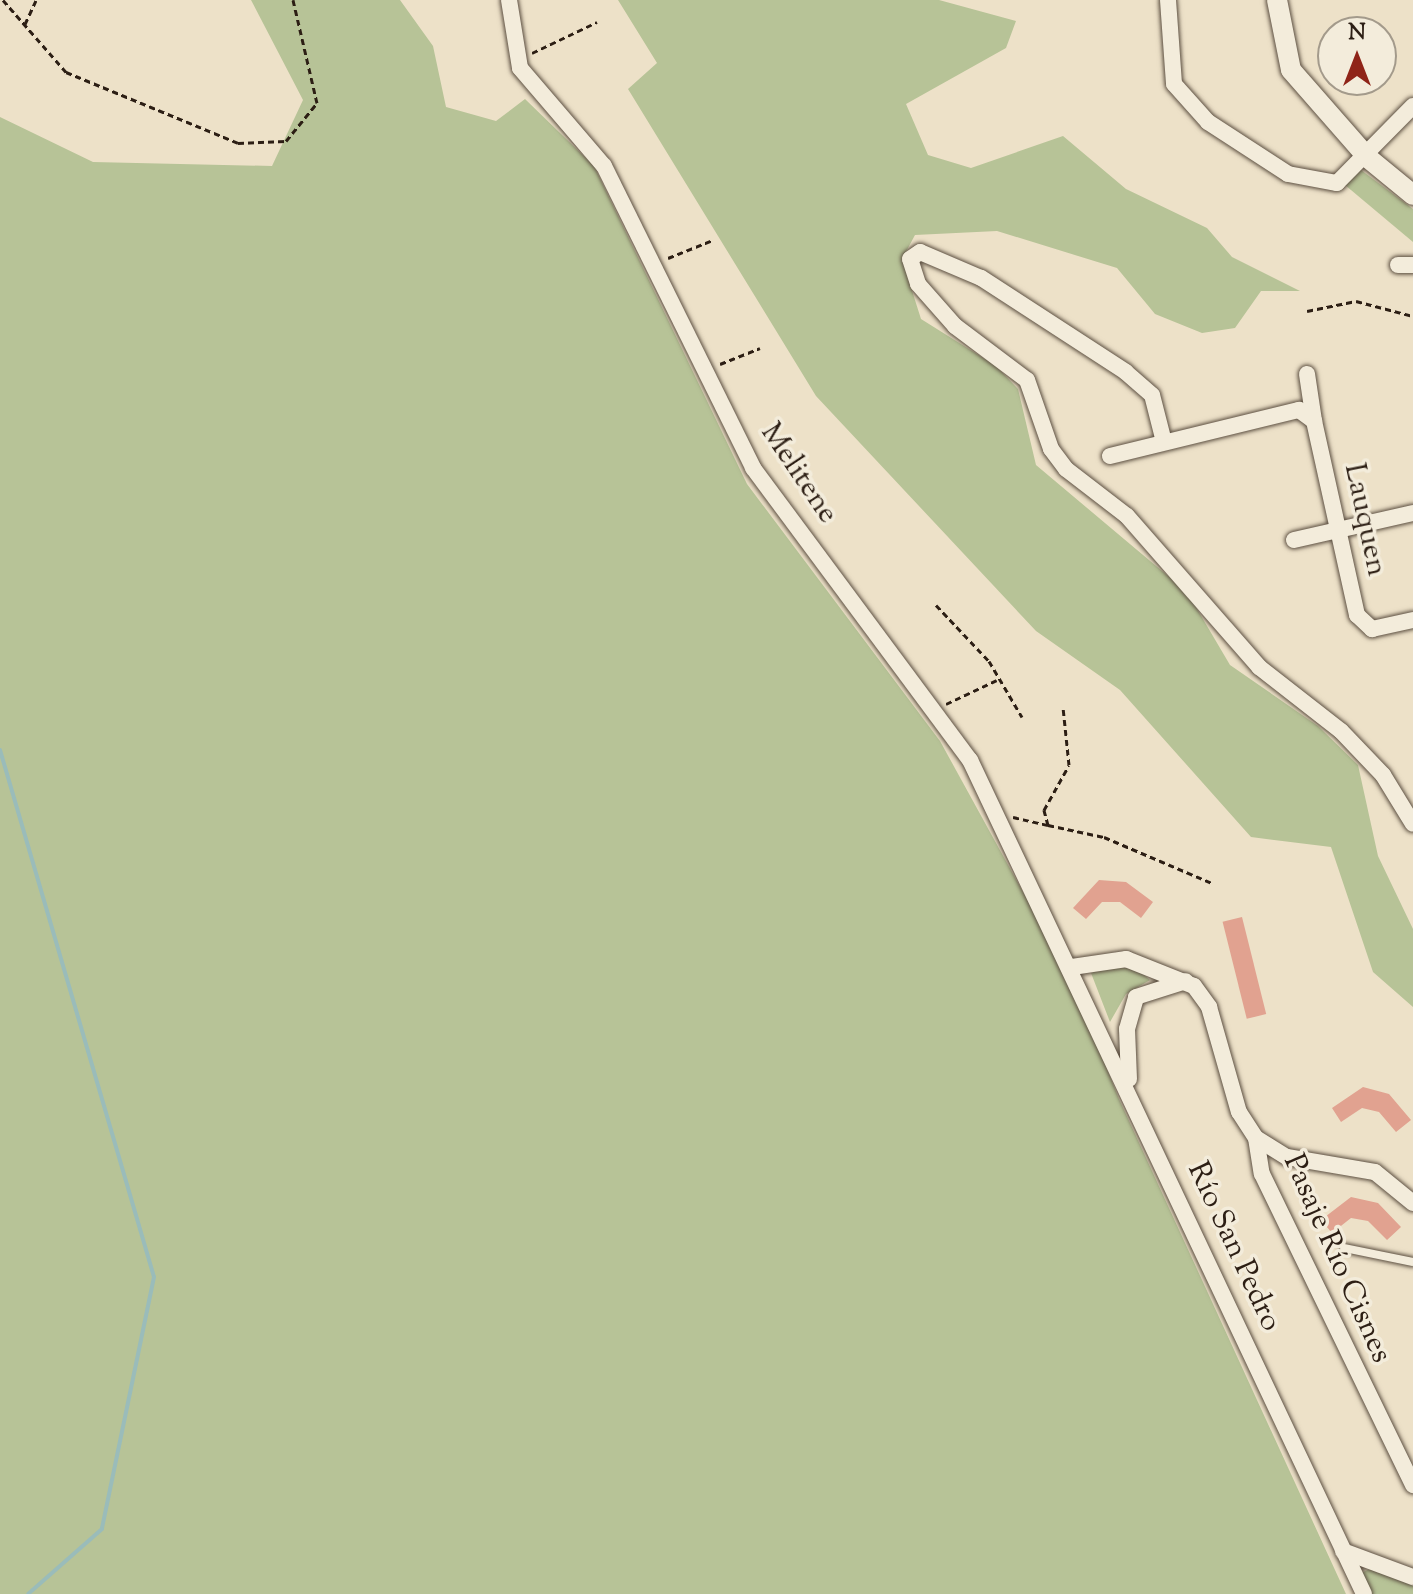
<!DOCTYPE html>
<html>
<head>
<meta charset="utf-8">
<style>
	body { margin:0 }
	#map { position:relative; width:1413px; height:1594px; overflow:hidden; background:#ede1c8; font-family:"Sorts Mill Goudy",serif }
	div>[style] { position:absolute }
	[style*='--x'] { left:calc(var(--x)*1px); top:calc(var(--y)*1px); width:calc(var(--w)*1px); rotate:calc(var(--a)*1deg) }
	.green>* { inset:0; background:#b7c397 }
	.stream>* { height:4px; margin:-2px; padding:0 2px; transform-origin:2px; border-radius:2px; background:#9abcba }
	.building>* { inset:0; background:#e1a290; transform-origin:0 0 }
	.path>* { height:3px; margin-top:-1.5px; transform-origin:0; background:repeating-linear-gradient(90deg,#2c1e14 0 6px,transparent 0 10px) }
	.roads { filter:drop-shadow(0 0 2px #5c4f41) drop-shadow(0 0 2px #5c4f41) }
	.service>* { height:8px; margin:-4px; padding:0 4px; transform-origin:4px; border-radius:4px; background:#f3ecdb }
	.minor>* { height:16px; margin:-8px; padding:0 8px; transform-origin:8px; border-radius:8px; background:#f3ecdb }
	.tertiary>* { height:20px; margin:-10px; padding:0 10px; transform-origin:10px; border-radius:10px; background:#f3ecdb }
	span { translate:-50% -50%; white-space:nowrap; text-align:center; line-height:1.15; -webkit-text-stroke:7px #f3ecdb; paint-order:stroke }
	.street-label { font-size:30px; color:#2c1e14 }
	.north { position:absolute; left:1317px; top:16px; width:80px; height:80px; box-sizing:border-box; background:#f3ecdb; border:2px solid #a39a8b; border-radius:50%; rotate:0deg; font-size:22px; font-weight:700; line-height:32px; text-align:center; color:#2c1e14 }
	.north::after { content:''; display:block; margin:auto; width:28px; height:36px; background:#8f2418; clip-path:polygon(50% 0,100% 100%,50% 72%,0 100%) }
</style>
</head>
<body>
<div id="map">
	<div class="green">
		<i style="clip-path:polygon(251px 0,400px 0,433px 46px,446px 107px,496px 121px,525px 99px,594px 166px,747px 484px,940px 741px,1073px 983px,1119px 1099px,1346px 1594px,0 1594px,0 117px,93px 162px,272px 166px,303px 100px)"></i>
		<i style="clip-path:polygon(618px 0,939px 0,1016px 21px,1006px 48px,906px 104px,928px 155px,971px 168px,1063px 136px,1126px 189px,1207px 228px,1232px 257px,1300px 291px,1261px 291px,1235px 328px,1202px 333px,1155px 314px,1117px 268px,997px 231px,915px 235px,902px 259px,921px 319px,996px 366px,1018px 389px,1036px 465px,1187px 592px,1230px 665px,1318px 726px,1358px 765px,1378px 856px,1413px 929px,1413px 1007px,1373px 972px,1331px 847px,1251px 837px,1120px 690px,1036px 631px,816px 396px,628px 89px,657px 63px)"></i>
		<i style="clip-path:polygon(1361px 170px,1413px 209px,1413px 242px,1345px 185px)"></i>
		<i style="clip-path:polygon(1104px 968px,1136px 968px,1150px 980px,1126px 994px,1110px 1022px,1091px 973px)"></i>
		<i style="clip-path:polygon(1372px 1568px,1413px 1582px,1413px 1594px,1372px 1594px,1361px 1573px)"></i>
	</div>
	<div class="stream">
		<i style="--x:0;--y:750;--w:549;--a:73.71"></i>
		<i style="--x:154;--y:1277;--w:257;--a:101.7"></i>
		<i style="--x:102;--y:1529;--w:98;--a:138.7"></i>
	</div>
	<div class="building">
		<i style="clip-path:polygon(1099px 880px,1126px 882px,1153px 902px,1141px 918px,1120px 902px,1102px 902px,1086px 919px,1073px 908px)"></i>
		<i style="left:1242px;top:917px;width:100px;height:20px;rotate:76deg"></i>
		<i style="clip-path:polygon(1363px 1087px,1389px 1094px,1411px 1120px,1396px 1132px,1379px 1112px,1362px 1108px,1341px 1122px,1332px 1108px)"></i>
		<i style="clip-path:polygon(1351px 1197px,1378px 1203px,1401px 1227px,1387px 1240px,1368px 1221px,1351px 1218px,1332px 1233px,1321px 1220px)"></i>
	</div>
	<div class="path">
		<i style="--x:3;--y:0;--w:96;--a:48.8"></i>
		<i style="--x:66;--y:72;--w:186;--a:22.4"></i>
		<i style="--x:238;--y:143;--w:48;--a:-2.4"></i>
		<i style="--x:286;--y:141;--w:49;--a:-50.8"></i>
		<i style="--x:317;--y:103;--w:106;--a:-103.1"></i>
		<i style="--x:25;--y:24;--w:26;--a:-65"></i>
		<i style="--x:532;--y:53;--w:72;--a:-25.5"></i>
		<i style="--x:668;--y:258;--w:48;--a:-21.8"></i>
		<i style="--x:1307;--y:311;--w:50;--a:-11.5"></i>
		<i style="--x:1356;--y:301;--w:59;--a:14.7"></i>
		<i style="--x:720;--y:364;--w:43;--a:-21.8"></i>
		<i style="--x:936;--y:605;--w:77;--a:46.6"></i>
		<i style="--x:989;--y:661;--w:65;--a:59.5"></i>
		<i style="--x:946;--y:704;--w:56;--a:-25.2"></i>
		<i style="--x:1013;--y:817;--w:36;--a:13"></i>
		<i style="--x:1048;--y:825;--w:16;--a:-105"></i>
		<i style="--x:1044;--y:810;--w:51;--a:-60.9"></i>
		<i style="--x:1069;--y:765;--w:58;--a:-95.9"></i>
		<i style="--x:1048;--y:825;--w:57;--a:12.1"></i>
		<i style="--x:1104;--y:837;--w:117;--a:23.1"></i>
	</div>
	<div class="roads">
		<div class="service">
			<i style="--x:1344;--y:1248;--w:70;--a:11.5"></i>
		</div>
		<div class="minor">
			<i style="--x:509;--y:0;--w:69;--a:80.8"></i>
			<i style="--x:520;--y:68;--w:129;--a:49.4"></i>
			<i style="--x:604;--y:166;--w:337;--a:63.7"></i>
			<i style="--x:753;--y:468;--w:364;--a:53.4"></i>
			<i style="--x:970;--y:760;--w:922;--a:64.71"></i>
			<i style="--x:1168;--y:0;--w:84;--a:85.9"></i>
			<i style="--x:1174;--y:84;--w:51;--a:48.2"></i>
			<i style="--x:1208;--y:122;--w:95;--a:33"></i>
			<i style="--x:1288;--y:174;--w:50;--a:10.4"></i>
			<i style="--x:1337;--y:183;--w:108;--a:-45.4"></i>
			<i style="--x:1398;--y:265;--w:15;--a:0"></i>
			<i style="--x:1307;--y:374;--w:48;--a:81.5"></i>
			<i style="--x:1314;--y:421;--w:199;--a:77.5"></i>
			<i style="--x:1357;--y:615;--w:21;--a:43"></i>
			<i style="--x:1372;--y:629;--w:42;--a:-12.4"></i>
			<i style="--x:1163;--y:438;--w:44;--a:-104.3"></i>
			<i style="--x:1152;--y:395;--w:35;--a:-139"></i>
			<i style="--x:1126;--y:372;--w:173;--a:-147"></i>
			<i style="--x:981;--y:278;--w:66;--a:-156.9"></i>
			<i style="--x:920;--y:252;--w:12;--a:145"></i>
			<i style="--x:910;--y:259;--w:26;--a:72"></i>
			<i style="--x:918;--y:284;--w:56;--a:48.6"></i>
			<i style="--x:955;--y:326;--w:90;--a:36.9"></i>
			<i style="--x:1027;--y:380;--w:73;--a:70.8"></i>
			<i style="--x:1051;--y:449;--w:25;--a:53"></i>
			<i style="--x:1066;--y:469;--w:77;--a:37.6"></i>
			<i style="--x:1127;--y:516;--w:201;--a:48.8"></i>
			<i style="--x:1259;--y:667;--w:104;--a:38"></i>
			<i style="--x:1341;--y:731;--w:61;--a:46.3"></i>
			<i style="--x:1383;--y:775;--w:57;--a:58.5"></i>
			<i style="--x:1110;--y:456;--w:195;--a:-13.7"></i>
			<i style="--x:1299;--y:410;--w:19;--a:36"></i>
			<i style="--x:1294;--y:540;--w:122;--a:-12.8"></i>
			<i style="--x:1072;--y:967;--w:55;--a:-8.4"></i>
			<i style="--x:1126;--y:959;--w:73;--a:21.7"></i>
			<i style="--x:1194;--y:986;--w:26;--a:54"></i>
			<i style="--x:1209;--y:1007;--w:109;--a:74.1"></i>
			<i style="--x:1239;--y:1112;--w:31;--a:57"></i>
			<i style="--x:1256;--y:1138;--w:36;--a:32"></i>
			<i style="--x:1287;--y:1157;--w:89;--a:9.7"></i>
			<i style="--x:1375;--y:1172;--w:49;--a:39.2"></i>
			<i style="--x:1129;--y:1079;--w:50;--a:-92.3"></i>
			<i style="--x:1127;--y:1029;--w:33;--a:-74"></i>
			<i style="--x:1136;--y:997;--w:52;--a:-17.7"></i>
			<i style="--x:1256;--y:1138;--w:36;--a:81"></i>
			<i style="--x:1262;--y:1174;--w:346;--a:64.1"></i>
			<i style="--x:1343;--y:1551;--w:75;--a:20.4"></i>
		</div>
		<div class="tertiary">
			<i style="--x:1277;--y:0;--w:71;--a:78.7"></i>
			<i style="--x:1291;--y:70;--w:117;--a:48.8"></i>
			<i style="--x:1368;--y:158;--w:58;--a:39.4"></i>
		</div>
	</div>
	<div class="street-label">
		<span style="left:798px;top:474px;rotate:56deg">Melitene</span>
		<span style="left:1364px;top:520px;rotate:78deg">Lauquen</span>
		<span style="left:1233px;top:1247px;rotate:65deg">Río San Pedro</span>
		<span style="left:1336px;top:1259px;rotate:66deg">Pasaje Río Cisnes</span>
	</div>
	<div class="north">N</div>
</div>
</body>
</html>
